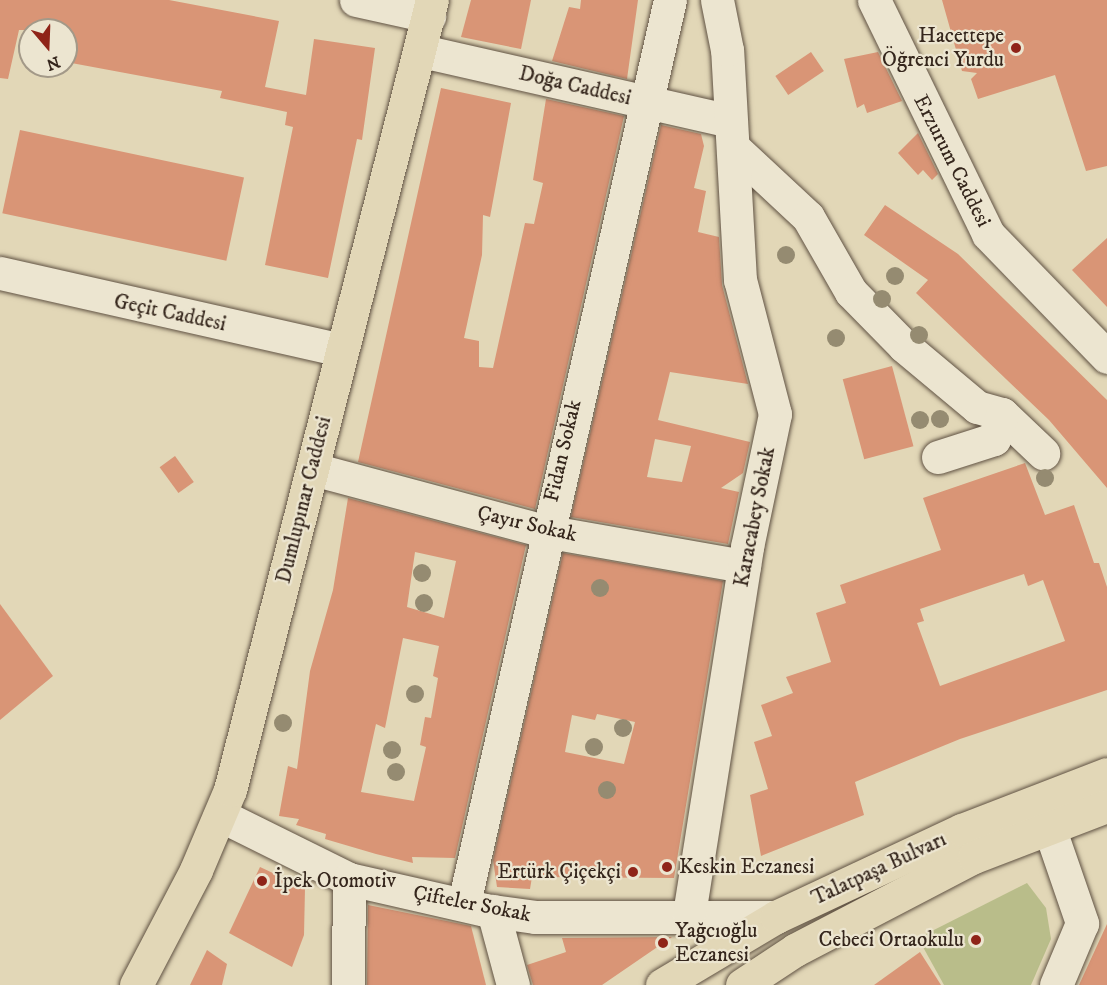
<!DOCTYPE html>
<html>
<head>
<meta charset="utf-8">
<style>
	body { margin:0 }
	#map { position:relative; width:1107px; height:985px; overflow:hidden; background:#e2d7b7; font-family:"IM FELL DW Pica",serif }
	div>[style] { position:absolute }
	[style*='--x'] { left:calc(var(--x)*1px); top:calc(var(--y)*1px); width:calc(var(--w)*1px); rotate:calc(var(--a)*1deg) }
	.green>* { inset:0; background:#b9bd8a }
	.building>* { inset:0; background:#d99576; transform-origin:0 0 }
	.roads { filter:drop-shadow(0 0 2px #605243) drop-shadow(0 0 2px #605243) }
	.minor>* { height:33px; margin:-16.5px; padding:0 16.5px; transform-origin:16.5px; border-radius:16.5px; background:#ece5d0 }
	.major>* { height:33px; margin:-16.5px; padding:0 16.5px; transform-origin:16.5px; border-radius:16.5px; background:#e2d7b7 }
	.trees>* { width:18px; height:18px; margin:-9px; border-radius:50%; background:#958b71 }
	.dots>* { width:16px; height:16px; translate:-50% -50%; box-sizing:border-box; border:3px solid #ece5d0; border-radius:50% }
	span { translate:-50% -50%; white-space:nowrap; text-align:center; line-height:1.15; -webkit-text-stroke:4.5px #ece5d0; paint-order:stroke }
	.poi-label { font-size:21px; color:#35261c }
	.right { translate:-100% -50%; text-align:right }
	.left { translate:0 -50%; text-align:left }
	.street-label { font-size:21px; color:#35261c }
	.north { position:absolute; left:18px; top:18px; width:60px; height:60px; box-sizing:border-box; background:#ece5d0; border:2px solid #a39988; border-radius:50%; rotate:161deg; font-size:16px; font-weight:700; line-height:24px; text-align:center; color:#35261c }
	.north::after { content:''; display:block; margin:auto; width:21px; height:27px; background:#8f2418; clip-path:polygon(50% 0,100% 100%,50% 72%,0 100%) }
</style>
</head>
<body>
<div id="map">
	<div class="green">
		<i style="clip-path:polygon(1027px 883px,1046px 908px,1051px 939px,1031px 985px,944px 985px,918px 938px)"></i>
	</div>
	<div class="building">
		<i style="clip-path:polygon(0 0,169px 0,279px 21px,265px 87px,306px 95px,314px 39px,375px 48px,362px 140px,357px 139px,328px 278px,265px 265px,293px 127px,285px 125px,287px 112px,220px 98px,222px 91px,66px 62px,66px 30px,19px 30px,8px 79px,0 78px)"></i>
		<i style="clip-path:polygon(471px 0,531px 0,521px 49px,461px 37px)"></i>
		<i style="clip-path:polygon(581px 0,638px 0,627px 79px,552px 61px,569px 7px,580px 9px)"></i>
		<i style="clip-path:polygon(942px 0,1107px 0,1107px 166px,1086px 171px,1055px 75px,978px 99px,971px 79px,977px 73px,962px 71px)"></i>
		<i style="left:811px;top:52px;width:23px;height:43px;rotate:56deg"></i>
		<i style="clip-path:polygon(878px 52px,902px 101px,867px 113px,864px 104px,857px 108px,844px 59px)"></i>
		<i style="clip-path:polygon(441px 88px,511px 103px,490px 217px,483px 215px,482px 255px,464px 338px,479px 341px,479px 367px,493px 368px,525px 223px,534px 224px,543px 183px,533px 180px,546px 99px,624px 116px,535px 509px,358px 462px)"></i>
		<i style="clip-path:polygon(evenodd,661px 125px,701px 134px,704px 146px,694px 188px,706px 191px,698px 232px,719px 237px,722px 285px,748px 384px,670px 372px,658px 420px,750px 442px,743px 473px,721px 488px,739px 492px,728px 544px,571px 517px,661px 125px,655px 439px,691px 446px,682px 482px,647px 477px,655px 439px)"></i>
		<i style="left:20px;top:130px;width:229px;height:85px;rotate:12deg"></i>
		<i style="clip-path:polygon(918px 133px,938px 174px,932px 180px,923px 170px,918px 175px,898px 153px)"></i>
		<i style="clip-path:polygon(885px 205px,958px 254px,1107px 400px,1107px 488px,1049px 420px,916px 293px,928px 280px,864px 235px)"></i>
		<i style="clip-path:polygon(1107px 238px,1107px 307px,1072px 270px)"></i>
		<i style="left:892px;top:366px;width:83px;height:51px;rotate:75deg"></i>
		<i style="left:175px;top:456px;width:32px;height:19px;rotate:54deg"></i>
		<i style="clip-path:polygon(evenodd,1025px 463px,1045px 515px,1074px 505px,1094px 563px,1099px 563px,1107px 587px,1107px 690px,960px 739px,855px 782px,864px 815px,761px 856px,750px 795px,768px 789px,754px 742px,772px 736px,761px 705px,793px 693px,786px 677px,831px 662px,816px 613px,846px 603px,840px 585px,941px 550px,923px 498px,1025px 463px,1024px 574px,1028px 586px,1043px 580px,1065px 641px,940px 686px,917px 623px,924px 621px,920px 609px,1024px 574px)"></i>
		<i style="clip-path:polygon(evenodd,348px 498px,526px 545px,455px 858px,412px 857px,413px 863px,376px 854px,325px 839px,326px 834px,296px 825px,299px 819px,279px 816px,288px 766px,297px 769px,310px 671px,333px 590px,348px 498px,415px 552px,456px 561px,444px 618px,407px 607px,415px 552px,348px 498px,403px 638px,439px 646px,433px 676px,438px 678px,431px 718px,425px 717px,420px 745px,426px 747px,414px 801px,361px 792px,376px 724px,385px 728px,403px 638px)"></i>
		<i style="clip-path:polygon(evenodd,563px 553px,723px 581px,674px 878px,532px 877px,530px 889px,497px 887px,493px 860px,563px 553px,597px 714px,635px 722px,624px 764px,565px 752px,572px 715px,595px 720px,597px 714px)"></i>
		<i style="clip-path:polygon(0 604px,53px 676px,0 720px)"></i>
		<i style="clip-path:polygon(260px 867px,305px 888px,304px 935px,292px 967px,229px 933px)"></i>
		<i style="clip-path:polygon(368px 905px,471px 926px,486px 985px,367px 985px)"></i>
		<i style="clip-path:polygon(1107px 924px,1107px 985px,1079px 985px)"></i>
		<i style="clip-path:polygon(672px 937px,602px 985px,533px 985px,527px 965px,566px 952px,562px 938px)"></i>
		<i style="clip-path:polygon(207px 950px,227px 964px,222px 985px,190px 985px)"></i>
		<i style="clip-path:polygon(920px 952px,941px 985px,874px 985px)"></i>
	</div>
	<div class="roads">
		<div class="minor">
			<i style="--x:356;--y:0;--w:75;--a:12.4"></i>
			<i style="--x:874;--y:0;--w:260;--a:64"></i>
			<i style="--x:988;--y:234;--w:171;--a:45.9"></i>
			<i style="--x:422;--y:51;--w:315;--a:12.8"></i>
			<i style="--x:734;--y:148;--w:101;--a:43"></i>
			<i style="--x:808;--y:217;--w:86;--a:60.2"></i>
			<i style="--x:851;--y:292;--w:76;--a:45.5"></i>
			<i style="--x:904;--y:346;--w:95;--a:39.9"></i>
			<i style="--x:977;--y:407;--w:26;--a:16"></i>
			<i style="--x:1002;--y:414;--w:57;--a:43.6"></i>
			<i style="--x:0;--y:273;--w:350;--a:12.7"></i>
			<i style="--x:938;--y:457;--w:59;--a:-17.8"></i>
			<i style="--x:994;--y:439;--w:26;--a:-72"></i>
			<i style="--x:313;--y:469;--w:240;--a:15"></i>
			<i style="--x:545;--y:531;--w:202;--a:10"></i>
			<i style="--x:220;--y:815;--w:144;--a:26.4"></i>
			<i style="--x:349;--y:879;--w:139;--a:12.8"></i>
			<i style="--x:485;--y:910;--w:50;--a:8"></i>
			<i style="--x:535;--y:917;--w:241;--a:0"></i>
			<i style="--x:1049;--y:827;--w:102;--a:71"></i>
			<i style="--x:464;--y:903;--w:926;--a:-77.15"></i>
			<i style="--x:493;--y:911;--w:77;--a:74.9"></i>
			<i style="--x:689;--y:914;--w:372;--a:-81"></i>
			<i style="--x:747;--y:547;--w:136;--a:-78.1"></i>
			<i style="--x:775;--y:414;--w:138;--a:-104.6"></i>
			<i style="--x:740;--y:280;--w:230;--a:-93.2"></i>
			<i style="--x:727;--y:50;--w:51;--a:-101.3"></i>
			<i style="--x:348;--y:985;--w:106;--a:-89.5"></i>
			<i style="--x:1056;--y:985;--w:67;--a:-67.2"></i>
		</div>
		<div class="major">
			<i style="--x:136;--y:985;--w:130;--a:-62.4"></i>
			<i style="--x:196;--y:870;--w:87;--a:-67"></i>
			<i style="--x:230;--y:790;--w:815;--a:-75.66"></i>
			<i style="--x:662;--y:985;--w:133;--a:-30.8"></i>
			<i style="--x:776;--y:917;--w:205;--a:-25.1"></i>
			<i style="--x:962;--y:830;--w:155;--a:-21.1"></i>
			<i style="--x:742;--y:985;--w:64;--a:-33.4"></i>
			<i style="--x:795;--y:950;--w:202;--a:-27.5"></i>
			<i style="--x:974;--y:857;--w:142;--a:-21"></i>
		</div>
	</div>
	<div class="trees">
		<i style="left:786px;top:255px"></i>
		<i style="left:895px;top:276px"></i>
		<i style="left:882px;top:299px"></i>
		<i style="left:919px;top:335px"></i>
		<i style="left:836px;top:338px"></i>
		<i style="left:940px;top:419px"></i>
		<i style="left:920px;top:420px"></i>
		<i style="left:1045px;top:478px"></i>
		<i style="left:422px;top:573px"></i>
		<i style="left:600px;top:588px"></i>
		<i style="left:424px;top:603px"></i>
		<i style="left:415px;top:694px"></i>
		<i style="left:283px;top:723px"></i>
		<i style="left:623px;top:728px"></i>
		<i style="left:594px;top:747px"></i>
		<i style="left:392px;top:750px"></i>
		<i style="left:396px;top:772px"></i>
		<i style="left:607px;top:790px"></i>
	</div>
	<div class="dots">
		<i style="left:1016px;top:48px;background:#8f2418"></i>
		<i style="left:667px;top:867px;background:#8f2418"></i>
		<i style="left:633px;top:872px;background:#8f2418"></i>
		<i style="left:262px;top:881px;background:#8f2418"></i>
		<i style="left:976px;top:940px;background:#8f2418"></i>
		<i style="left:663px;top:943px;background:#8f2418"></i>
	</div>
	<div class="poi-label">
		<span class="right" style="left:1004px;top:48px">Hacettepe<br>Öğrenci Yurdu</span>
		<span class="left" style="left:679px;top:867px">Keskin Eczanesi</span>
		<span class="right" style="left:621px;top:872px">Ertürk Çiçekçi</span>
		<span class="left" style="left:274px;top:881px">İpek Otomotiv</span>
		<span class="left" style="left:675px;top:943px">Yağcıoğlu<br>Eczanesi</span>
		<span class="right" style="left:964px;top:940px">Cebeci Ortaokulu</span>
	</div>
	<div class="street-label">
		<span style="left:575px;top:86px;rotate:13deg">Doğa Caddesi</span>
		<span style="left:952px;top:161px;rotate:63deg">Erzurum Caddesi</span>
		<span style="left:170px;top:313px;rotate:12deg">Geçit Caddesi</span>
		<span style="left:563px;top:451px;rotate:-77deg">Fidan Sokak</span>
		<span style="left:304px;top:500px;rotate:-76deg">Dumlupınar Caddesi</span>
		<span style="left:755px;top:517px;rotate:-79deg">Karacabey Sokak</span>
		<span style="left:527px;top:524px;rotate:13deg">Çayır Sokak</span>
		<span style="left:879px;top:869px;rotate:-25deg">Talatpaşa Bulvarı</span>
		<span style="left:472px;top:904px;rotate:11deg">Çifteler Sokak</span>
	</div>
	<div class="north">N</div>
</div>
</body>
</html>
